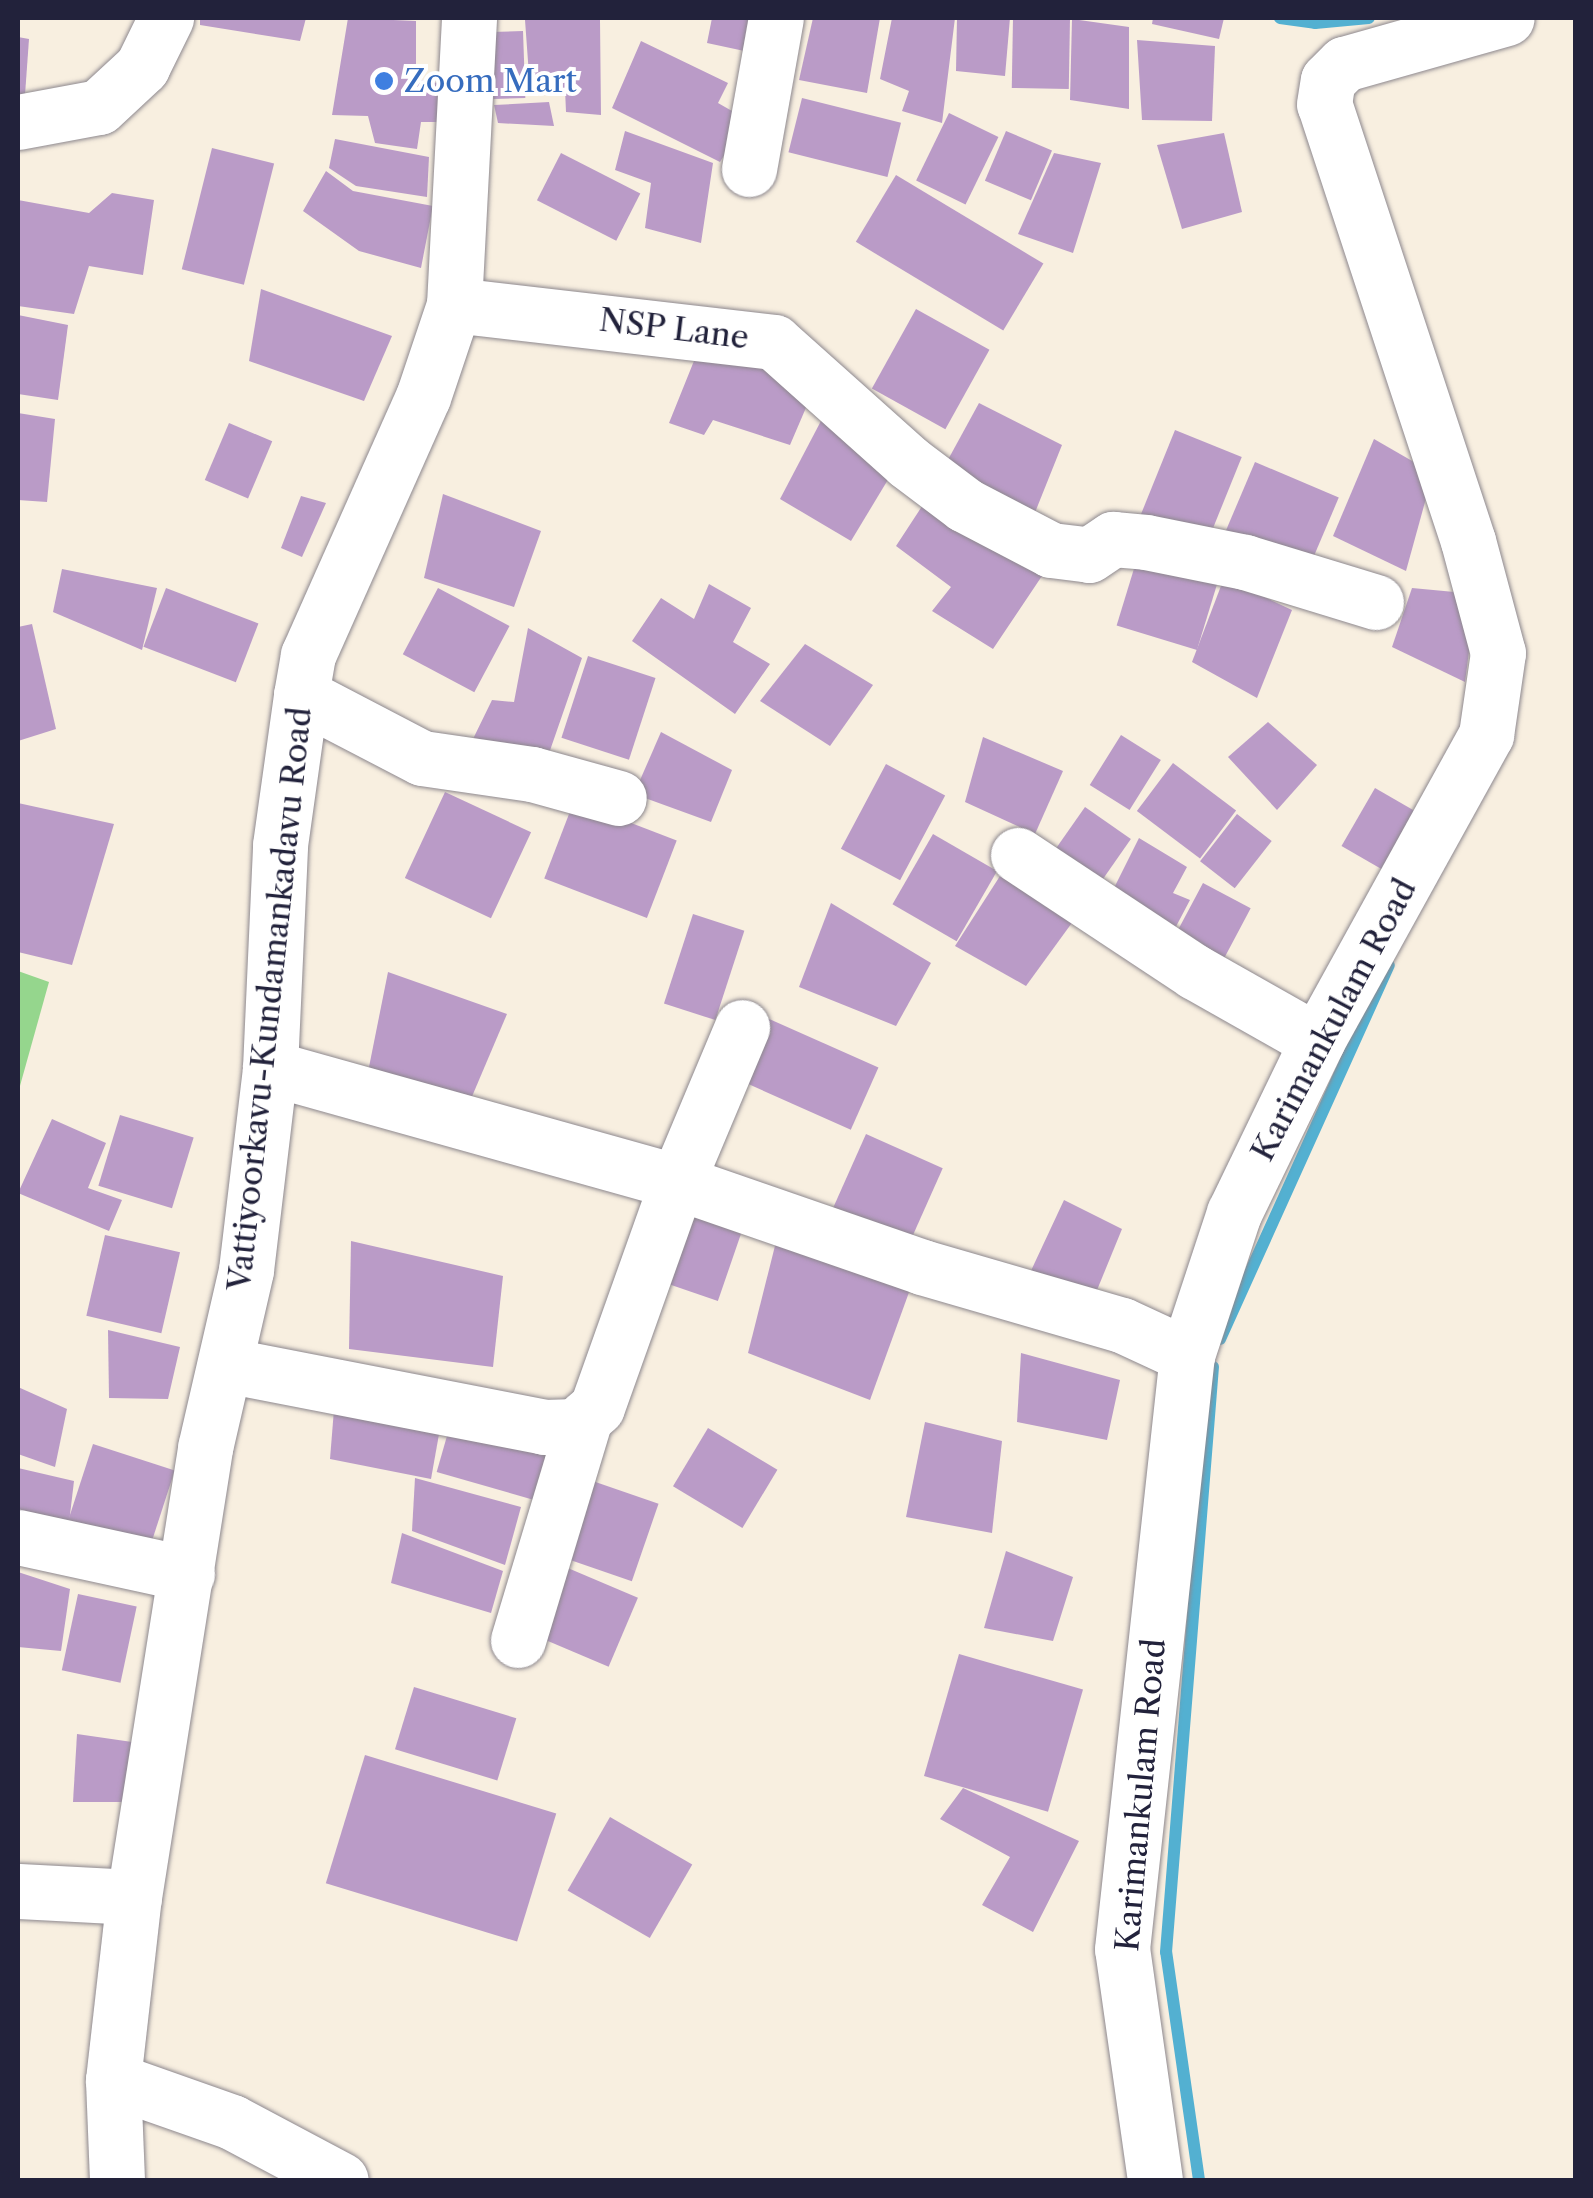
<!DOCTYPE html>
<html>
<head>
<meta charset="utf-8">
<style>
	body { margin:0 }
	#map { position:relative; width:1593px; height:2198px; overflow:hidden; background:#f8efe0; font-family:"Libre Caslon Text",serif }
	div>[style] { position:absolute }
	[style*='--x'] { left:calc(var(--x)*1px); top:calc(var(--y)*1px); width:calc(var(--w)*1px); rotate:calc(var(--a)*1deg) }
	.green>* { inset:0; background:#95d68d }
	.stream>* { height:12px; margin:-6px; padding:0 6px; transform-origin:6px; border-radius:6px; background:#53b0d1 }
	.building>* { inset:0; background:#ba9bc7; transform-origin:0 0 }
	.roads { filter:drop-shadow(0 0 2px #8d888e) drop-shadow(0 0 2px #8d888e) }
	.minor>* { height:55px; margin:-27.5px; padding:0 27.5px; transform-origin:27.5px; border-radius:27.5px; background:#fff }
	.dots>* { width:28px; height:28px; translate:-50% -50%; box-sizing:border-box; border:5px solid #fff; border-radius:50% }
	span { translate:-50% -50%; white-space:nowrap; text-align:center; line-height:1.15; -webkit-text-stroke:8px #fff; paint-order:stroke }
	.shop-label { font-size:32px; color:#366cbe }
	.left { translate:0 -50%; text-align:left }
	.street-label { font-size:32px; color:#22223b }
	.frame { position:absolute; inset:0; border:20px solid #22223b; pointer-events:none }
</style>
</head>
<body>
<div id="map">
	<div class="green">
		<i style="clip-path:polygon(18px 971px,49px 982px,18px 1093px)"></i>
	</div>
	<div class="stream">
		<i style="--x:1280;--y:18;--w:35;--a:8"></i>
		<i style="--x:1315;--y:23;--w:54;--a:-5.3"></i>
		<i style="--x:1220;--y:1339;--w:410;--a:-65.7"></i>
		<i style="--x:1199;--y:2180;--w:230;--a:-98.2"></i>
		<i style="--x:1166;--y:1952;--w:587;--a:-85.41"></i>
	</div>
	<div class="building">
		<i style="clip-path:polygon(200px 18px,306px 18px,300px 41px,200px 25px)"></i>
		<i style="clip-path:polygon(348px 18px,416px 21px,416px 79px,443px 84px,443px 122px,421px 122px,417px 149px,375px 143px,368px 116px,332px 115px)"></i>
		<i style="clip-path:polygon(712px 18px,771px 18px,763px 55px,707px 43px)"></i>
		<i style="clip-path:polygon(813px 18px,880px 18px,867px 93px,799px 80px)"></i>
		<i style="clip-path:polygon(892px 18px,955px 18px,942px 123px,902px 111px,909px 91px,880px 79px)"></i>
		<i style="clip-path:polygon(957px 18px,1010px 18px,1005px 76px,956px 71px)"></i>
		<i style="left:1013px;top:18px;width:57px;height:70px;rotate:1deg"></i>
		<i style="clip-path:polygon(1153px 18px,1224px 18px,1219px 39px,1152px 24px)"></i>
		<i style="clip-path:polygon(1072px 19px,1129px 27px,1129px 109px,1070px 100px)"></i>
		<i style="clip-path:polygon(525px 20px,600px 20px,601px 115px,566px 112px,565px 89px,530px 89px)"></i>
		<i style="left:523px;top:31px;width:67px;height:32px;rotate:88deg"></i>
		<i style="clip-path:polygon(18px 37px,29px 39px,24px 109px,18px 109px)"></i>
		<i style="clip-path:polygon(1137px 40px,1215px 46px,1212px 121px,1142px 120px)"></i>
		<i style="clip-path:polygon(641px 41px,728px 83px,718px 103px,746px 119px,720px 162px,612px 108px)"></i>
		<i style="left:802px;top:98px;width:102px;height:56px;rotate:14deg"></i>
		<i style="clip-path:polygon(549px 102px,554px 126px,498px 123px,494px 105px)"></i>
		<i style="left:949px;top:113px;width:55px;height:75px;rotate:26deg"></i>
		<i style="clip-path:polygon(625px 131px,713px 163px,701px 243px,645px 228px,651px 183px,615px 170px)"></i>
		<i style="left:1006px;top:131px;width:50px;height:54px;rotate:23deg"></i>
		<i style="clip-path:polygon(1224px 133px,1242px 212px,1182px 229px,1157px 145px)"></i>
		<i style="clip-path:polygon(335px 139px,429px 157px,427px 197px,356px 186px,329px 168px)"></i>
		<i style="left:212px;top:148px;width:64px;height:125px;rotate:14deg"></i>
		<i style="left:561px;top:153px;width:89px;height:53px;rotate:27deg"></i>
		<i style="clip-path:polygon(1054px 153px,1101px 163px,1073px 253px,1018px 234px)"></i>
		<i style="clip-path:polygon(326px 171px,353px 191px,433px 206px,421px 268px,359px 251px,303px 211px)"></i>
		<i style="left:896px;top:175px;width:172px;height:78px;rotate:31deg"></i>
		<i style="clip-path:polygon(112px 193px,154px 200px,143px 275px,89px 266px,74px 314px,18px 306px,18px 200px,89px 213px)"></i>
		<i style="clip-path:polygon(261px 289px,392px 336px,364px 401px,249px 361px)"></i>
		<i style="left:916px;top:309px;width:84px;height:91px;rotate:29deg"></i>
		<i style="clip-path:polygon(18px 315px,68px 325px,58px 400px,18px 394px)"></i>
		<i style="clip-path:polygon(702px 341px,784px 372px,808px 403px,790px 445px,713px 420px,704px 435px,669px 423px)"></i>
		<i style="clip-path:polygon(979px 403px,1062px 445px,1028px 530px,938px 478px)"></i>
		<i style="clip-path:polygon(18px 413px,55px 419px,47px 502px,18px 500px)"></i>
		<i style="clip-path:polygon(822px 419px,892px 473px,851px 541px,780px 499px)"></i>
		<i style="left:229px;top:423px;width:47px;height:62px;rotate:23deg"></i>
		<i style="left:1175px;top:430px;width:72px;height:103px;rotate:22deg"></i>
		<i style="clip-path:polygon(1374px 439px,1433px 473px,1406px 571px,1333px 536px)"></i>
		<i style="left:1255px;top:462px;width:91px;height:85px;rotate:23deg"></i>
		<i style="clip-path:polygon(932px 491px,1048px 567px,993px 649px,932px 611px,951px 587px,896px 546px)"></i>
		<i style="clip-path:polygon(443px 494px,541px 531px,514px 607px,424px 578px)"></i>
		<i style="clip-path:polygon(301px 496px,326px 503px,302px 557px,281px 548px)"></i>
		<i style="left:1140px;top:549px;width:84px;height:80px;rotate:17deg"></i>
		<i style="clip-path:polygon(62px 569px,157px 588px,142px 650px,53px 612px)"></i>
		<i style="clip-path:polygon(1224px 578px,1292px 610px,1257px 698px,1192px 662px)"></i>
		<i style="clip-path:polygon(709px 584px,751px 608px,733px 642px,770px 664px,735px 714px,632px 641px,661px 598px,694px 619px)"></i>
		<i style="left:166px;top:588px;width:99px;height:63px;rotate:21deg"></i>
		<i style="left:438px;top:588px;width:81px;height:75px;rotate:28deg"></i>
		<i style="clip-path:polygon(1412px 588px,1465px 593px,1472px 629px,1465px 682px,1392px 647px)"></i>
		<i style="clip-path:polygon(32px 624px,56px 729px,18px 741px,18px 627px)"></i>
		<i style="clip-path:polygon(528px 628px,582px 658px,546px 762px,472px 741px,492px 700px,514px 702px)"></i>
		<i style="clip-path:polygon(805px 644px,873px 685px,830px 746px,760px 701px)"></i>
		<i style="left:588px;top:656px;width:71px;height:86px;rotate:18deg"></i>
		<i style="clip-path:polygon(1268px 722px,1317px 765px,1277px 810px,1228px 757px)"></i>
		<i style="clip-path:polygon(661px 732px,732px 770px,711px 822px,634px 794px)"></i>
		<i style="left:1121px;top:735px;width:47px;height:59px;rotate:32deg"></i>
		<i style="clip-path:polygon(983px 737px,1063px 771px,1035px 834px,965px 802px)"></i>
		<i style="left:1173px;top:763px;width:79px;height:60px;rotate:37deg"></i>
		<i style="left:886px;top:764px;width:67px;height:96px;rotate:28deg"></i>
		<i style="left:1375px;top:788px;width:64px;height:67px;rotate:30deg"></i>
		<i style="left:445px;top:792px;width:95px;height:95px;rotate:25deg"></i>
		<i style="left:574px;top:801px;width:110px;height:83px;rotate:21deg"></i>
		<i style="clip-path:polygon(18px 803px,114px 824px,72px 965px,18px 952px)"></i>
		<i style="left:1085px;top:807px;width:56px;height:66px;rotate:35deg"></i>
		<i style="left:1237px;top:814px;width:44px;height:60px;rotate:38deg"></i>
		<i style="left:933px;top:834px;width:74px;height:81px;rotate:30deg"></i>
		<i style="clip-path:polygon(1139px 838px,1187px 867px,1173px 893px,1190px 900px,1171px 936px,1108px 900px)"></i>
		<i style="clip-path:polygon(1000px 876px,1074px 920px,1026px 986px,955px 946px)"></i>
		<i style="left:1203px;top:883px;width:54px;height:74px;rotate:28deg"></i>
		<i style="clip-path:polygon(831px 903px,931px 963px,896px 1026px,799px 987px)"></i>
		<i style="left:693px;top:914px;width:54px;height:94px;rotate:18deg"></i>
		<i style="clip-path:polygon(388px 972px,507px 1014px,465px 1113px,366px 1082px)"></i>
		<i style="left:767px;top:1018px;width:122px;height:68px;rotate:24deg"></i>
		<i style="left:120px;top:1115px;width:77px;height:74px;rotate:17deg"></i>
		<i style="clip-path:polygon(52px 1119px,106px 1143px,88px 1188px,122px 1200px,109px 1231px,18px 1193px)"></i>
		<i style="left:866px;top:1134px;width:84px;height:95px;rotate:24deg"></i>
		<i style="clip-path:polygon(1064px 1200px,1122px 1229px,1095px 1295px,1029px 1275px)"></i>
		<i style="left:691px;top:1204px;width:57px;height:83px;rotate:19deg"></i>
		<i style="clip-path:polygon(779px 1230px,912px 1284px,870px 1400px,748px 1353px)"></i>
		<i style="left:105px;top:1235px;width:77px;height:83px;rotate:13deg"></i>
		<i style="clip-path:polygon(351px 1241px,503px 1276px,493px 1367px,349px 1349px)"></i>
		<i style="clip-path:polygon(108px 1330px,180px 1347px,168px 1399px,109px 1398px)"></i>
		<i style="clip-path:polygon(1021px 1353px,1120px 1380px,1107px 1440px,1017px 1422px)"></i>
		<i style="clip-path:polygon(18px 1387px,67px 1409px,55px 1467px,18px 1454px)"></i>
		<i style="clip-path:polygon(335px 1397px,441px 1423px,431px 1479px,330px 1459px)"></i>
		<i style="left:451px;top:1422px;width:104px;height:52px;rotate:16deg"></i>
		<i style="clip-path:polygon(925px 1422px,1002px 1441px,992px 1533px,906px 1517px)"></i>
		<i style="left:708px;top:1428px;width:81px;height:68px;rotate:31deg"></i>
		<i style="left:93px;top:1444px;width:86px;height:94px;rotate:18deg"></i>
		<i style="clip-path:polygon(18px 1468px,74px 1481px,67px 1540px,18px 1531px)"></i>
		<i style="left:581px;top:1477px;width:82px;height:82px;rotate:19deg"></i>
		<i style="clip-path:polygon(415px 1478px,521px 1507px,505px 1565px,412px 1531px)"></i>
		<i style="clip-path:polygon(402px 1533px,503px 1571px,491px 1613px,391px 1583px)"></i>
		<i style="clip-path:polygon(1006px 1551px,1073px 1577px,1053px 1641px,984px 1628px)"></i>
		<i style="left:556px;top:1563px;width:89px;height:75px;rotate:23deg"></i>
		<i style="clip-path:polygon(18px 1572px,70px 1589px,61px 1651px,18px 1647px)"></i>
		<i style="left:78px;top:1594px;width:60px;height:78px;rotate:12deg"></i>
		<i style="left:959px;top:1654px;width:129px;height:127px;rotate:16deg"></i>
		<i style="left:414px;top:1687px;width:107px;height:65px;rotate:17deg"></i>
		<i style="clip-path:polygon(77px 1734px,139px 1743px,127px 1802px,73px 1802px)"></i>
		<i style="left:365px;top:1755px;width:200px;height:134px;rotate:17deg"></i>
		<i style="clip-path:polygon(963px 1788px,1079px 1841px,1033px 1932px,982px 1905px,1010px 1857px,940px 1819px)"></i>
		<i style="left:610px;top:1817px;width:95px;height:85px;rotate:30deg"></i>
	</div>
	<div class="roads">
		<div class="minor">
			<i style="--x:18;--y:122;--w:82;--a:-10.5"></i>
			<i style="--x:99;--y:107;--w:59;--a:-42.9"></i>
			<i style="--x:142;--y:67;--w:55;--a:-63.9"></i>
			<i style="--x:749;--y:169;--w:153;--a:-79.9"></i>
			<i style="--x:454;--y:305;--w:322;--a:6.6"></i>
			<i style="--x:774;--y:342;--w:180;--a:41.8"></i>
			<i style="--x:908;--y:462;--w:71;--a:37"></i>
			<i style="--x:965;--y:505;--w:97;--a:27.6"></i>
			<i style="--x:1051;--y:550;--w:38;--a:7"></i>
			<i style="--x:1089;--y:555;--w:29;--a:-34"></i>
			<i style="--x:1113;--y:539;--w:33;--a:5"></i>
			<i style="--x:1146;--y:542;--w:101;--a:11.4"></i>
			<i style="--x:1245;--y:562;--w:137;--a:17"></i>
			<i style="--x:301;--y:695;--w:136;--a:27.5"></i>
			<i style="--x:422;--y:758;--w:111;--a:8.3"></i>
			<i style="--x:532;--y:774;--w:90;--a:15.4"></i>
			<i style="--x:1018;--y:855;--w:212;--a:33.5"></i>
			<i style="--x:1195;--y:972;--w:140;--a:29.5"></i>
			<i style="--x:270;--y:1068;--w:423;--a:15.6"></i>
			<i style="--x:677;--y:1182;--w:259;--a:19.1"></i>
			<i style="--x:922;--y:1267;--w:208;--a:16.2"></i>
			<i style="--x:1122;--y:1325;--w:72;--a:24.8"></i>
			<i style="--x:226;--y:1365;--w:324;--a:11"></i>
			<i style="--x:544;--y:1427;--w:32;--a:-2"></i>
			<i style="--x:576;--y:1426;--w:28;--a:-42"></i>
			<i style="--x:597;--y:1407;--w:239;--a:-70.4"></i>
			<i style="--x:677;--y:1182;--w:168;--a:-67.2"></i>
			<i style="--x:18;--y:1537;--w:173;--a:12.3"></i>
			<i style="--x:518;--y:1640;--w:232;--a:-73.2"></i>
			<i style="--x:18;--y:1891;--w:116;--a:3"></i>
			<i style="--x:113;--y:2080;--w:126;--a:19.4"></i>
			<i style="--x:232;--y:2122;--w:123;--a:28"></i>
			<i style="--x:117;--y:2180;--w:100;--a:-92.3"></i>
			<i style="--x:113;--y:2080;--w:184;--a:-83.5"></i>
			<i style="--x:134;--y:1897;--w:455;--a:-81"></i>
			<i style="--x:205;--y:1448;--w:183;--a:-77"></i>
			<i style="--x:246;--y:1270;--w:203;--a:-83.2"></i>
			<i style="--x:270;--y:1068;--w:223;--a:-87.4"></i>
			<i style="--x:280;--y:845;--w:151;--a:-82"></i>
			<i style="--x:301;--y:695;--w:41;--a:-80.1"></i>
			<i style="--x:308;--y:655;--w:282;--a:-66"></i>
			<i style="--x:423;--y:397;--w:97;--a:-71.4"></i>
			<i style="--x:454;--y:305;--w:287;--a:-87"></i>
			<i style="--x:1155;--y:2180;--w:233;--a:-98.1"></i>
			<i style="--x:1122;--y:1949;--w:598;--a:-83.76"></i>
			<i style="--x:1187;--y:1355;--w:150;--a:-71.7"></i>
			<i style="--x:1234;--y:1213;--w:191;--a:-64.2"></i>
			<i style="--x:1317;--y:1041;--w:350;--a:-61.1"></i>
			<i style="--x:1486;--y:735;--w:83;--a:-81.7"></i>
			<i style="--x:1498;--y:653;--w:116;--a:-105"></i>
			<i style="--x:1468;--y:541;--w:460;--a:-108.2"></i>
			<i style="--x:1324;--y:104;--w:24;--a:-81"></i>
			<i style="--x:1328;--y:80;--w:23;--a:-45"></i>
			<i style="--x:1344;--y:64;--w:169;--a:-15.8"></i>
		</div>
	</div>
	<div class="dots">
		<i style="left:384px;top:81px;background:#3f7fe0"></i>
	</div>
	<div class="shop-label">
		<span class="left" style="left:404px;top:81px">Zoom Mart</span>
	</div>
	<div class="street-label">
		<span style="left:674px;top:329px;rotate:7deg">NSP Lane</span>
		<span style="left:270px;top:999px;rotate:-84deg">Vattiyoorkavu-Kundamankadavu Road</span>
		<span style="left:1334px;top:1020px;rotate:-62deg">Karimankulam Road</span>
		<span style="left:1141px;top:1795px;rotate:-85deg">Karimankulam Road</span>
	</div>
	<div class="frame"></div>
</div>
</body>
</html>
